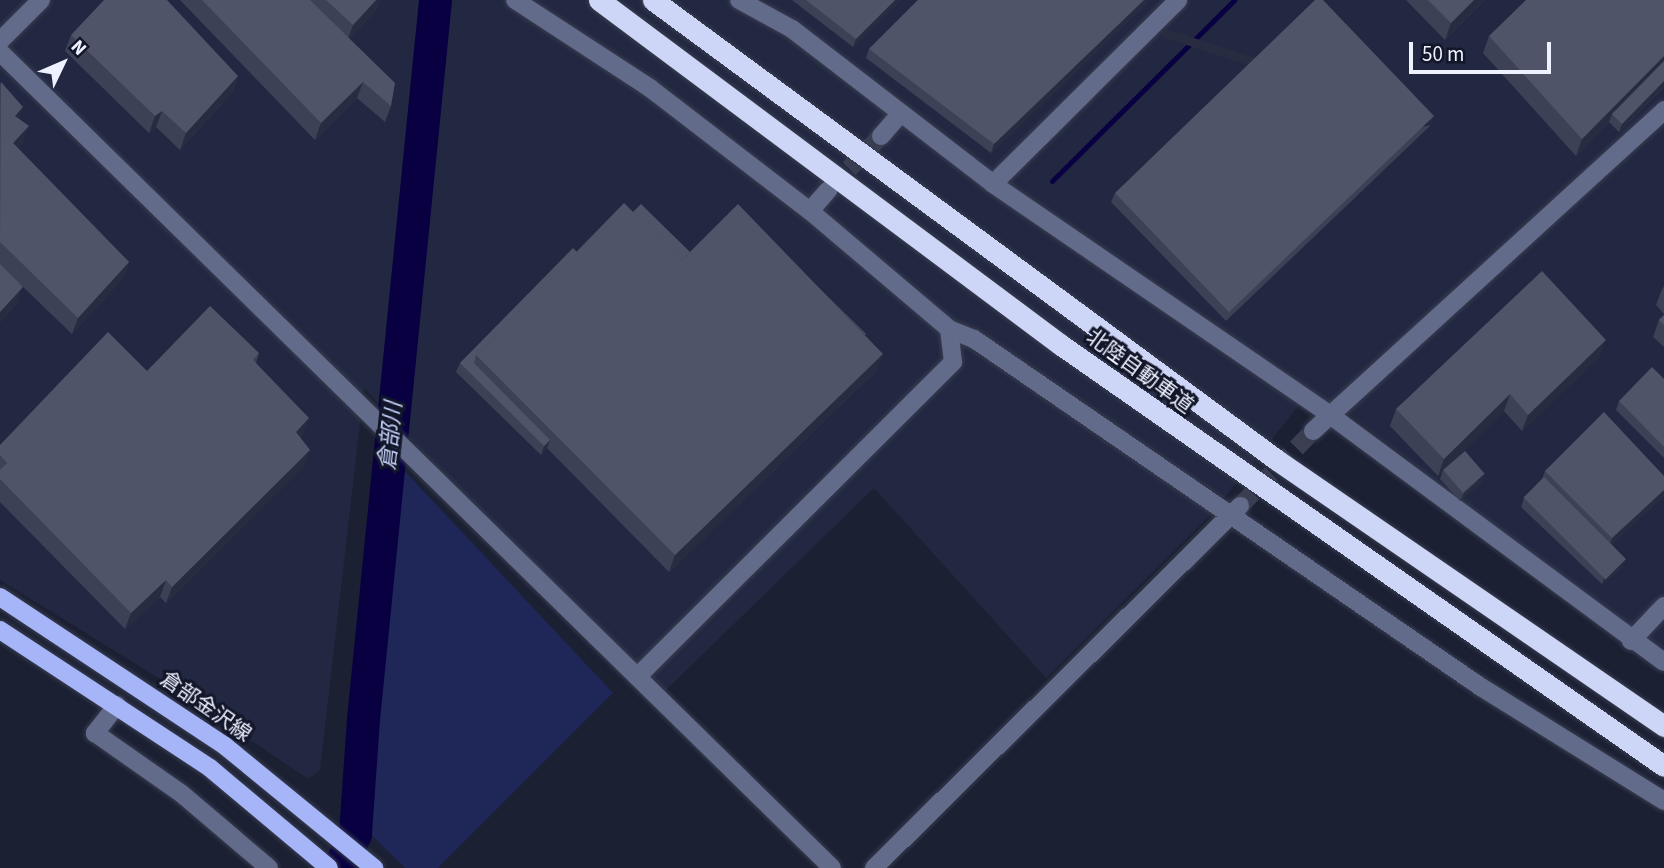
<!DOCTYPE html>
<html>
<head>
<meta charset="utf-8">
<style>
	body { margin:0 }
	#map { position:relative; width:1664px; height:868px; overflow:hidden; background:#1b2033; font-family:"Source Sans 3","Noto Sans JP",sans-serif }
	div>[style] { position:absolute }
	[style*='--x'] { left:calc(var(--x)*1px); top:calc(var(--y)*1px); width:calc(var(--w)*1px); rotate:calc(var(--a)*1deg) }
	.built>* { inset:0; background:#232842 }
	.green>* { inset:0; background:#1f2759 }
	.stream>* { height:5px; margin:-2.5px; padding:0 2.5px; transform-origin:2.5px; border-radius:2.5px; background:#080041 }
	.river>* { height:33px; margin:-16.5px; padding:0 16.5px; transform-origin:16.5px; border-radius:16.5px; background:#080041 }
	.minor-tunnel>* { height:18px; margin-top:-9px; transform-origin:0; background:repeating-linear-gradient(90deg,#3b3f52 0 18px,transparent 0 27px) }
	.roads { filter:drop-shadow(0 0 2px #393d50) drop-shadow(0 0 2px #393d50) }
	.minor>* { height:18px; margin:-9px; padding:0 9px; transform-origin:9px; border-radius:9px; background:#636b8b }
	.major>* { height:18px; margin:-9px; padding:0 9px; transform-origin:9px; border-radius:9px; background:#a5b5f8 }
	.highway>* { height:21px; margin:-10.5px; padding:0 10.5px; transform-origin:10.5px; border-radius:10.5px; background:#cdd6f6 }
	.wall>* { inset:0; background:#3c4156 }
	.shaded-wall>* { inset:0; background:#272c40; transform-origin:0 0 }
	.building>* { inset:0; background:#4f5468; transform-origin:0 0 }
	span { translate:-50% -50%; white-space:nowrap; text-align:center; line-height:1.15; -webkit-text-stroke:6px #121629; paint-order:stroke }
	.street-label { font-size:21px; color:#eef1ff }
	.water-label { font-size:23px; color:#c4cff7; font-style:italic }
	.north { position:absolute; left:28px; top:28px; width:70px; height:70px; -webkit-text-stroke:5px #121629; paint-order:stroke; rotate:46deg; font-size:19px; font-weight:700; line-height:28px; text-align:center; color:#eef1ff }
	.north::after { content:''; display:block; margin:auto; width:24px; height:32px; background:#eef1ff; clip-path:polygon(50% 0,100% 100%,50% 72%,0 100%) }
	.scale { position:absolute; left:1409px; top:42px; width:142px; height:32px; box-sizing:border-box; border:4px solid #eef1ff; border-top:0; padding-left:9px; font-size:21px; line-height:24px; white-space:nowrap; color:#eef1ff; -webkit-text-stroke:5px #121629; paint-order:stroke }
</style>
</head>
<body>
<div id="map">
	<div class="built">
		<i style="clip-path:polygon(0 0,1664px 0,1664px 653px,1614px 621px,1338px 405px,1327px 411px,1305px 398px,1211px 514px,1046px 678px,874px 488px,664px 692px,438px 468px,364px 388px,320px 770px,308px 779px,165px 682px,0 580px)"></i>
	</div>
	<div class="green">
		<i style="clip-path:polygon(402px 468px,613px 693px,438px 868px,405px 868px,369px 833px)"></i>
	</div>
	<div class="stream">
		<i style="--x:1052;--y:181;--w:257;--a:-44.8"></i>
	</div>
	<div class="river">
		<i style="--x:339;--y:868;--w:38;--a:-65"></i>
		<i style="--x:355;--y:833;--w:114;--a:-86"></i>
		<i style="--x:363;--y:719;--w:723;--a:-84.28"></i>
	</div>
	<div class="minor-tunnel">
		<i style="--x:830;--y:188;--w:73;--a:-45.6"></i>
		<i style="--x:1240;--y:506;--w:105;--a:-45.8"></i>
	</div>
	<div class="roads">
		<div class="minor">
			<i style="--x:515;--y:0;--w:161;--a:33.1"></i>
			<i style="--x:650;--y:88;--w:202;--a:37.6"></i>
			<i style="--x:810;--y:211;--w:182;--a:40.3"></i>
			<i style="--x:949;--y:329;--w:27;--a:22"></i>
			<i style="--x:974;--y:339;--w:615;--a:34.47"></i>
			<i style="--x:1481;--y:687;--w:216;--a:31.9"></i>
			<i style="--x:739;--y:0;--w:60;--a:28.7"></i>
			<i style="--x:792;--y:29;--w:254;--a:37.6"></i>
			<i style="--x:993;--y:184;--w:409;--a:34.4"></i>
			<i style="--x:1330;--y:415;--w:415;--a:36.5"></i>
			<i style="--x:0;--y:41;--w:58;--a:-45"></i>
			<i style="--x:0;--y:52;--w:1165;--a:44.44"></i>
			<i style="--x:881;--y:136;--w:28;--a:-49"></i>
			<i style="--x:993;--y:184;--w:261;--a:-44.8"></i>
			<i style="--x:810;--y:211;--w:28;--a:-49"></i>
			<i style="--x:1313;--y:431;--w:476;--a:-42.4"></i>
			<i style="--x:1631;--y:641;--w:48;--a:-46.7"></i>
			<i style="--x:638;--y:676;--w:445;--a:-44.9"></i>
			<i style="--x:953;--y:362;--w:33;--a:-97"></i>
			<i style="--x:117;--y:705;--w:36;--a:128"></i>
			<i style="--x:95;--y:733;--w:106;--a:35"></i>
			<i style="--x:182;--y:794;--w:114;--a:40.4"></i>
			<i style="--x:874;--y:868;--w:515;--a:-44.69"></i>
		</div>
		<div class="major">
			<i style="--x:0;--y:597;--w:270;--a:33.5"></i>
			<i style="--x:225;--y:746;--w:193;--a:39.3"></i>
			<i style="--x:0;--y:630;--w:251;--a:33.3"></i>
			<i style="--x:210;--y:768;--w:155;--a:40"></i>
		</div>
		<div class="highway">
			<i style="--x:599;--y:0;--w:577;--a:36.75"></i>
			<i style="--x:1061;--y:345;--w:735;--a:34.92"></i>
			<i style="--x:653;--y:0;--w:775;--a:36.4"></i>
			<i style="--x:1277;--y:460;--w:470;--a:34.5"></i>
		</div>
	</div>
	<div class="wall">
		<i style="clip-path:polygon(180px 0,380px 0,377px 9px,349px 39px,391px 106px,385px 122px,357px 98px,315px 140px)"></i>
		<i style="clip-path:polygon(792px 0,901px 0,853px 47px)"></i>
		<i style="clip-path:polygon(918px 0,1148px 0,1146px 4px,991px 153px,866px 58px,869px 49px)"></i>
		<i style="clip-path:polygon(1406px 0,1485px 0,1445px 40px)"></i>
		<i style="clip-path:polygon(1664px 0,1664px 87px,1619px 132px,1609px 122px,1576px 156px,1483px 53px,1489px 36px)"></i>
		<i style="clip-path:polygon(71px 35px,238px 76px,232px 93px,180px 150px,156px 127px,149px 133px,65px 51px)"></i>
		<i style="clip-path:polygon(0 83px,19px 118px,23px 143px,18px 148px,129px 262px,123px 278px,72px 334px,20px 284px,17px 303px,0 322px)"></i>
		<i style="clip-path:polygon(1431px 125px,1226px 321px,1111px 202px,1115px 193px)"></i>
		<i style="clip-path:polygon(633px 212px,690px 252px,865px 336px,877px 370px,669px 572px,547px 448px,541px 455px,456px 372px,460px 363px,577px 252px)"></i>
		<i style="clip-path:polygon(1664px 286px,1664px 314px,1656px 305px,1662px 289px)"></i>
		<i style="clip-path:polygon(1664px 315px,1664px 347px,1653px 337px,1659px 320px)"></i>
		<i style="clip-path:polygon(259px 353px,256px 363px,303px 434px,300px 437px,304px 466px,166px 603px,160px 597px,125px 629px,0 502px,0 445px,147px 371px)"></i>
		<i style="clip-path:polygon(1600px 356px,1522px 431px,1504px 411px,1438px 476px,1390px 426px,1396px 409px)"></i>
		<i style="clip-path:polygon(1664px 379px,1664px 458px,1616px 410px,1619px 401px)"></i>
		<i style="clip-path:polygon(1443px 470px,1482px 482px,1460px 501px,1440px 479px)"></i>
		<i style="clip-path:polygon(1545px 471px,1664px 476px,1664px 496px,1612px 544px,1623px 567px,1602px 584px,1521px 507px,1524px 498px,1542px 479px)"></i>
	</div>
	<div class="shaded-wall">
		<i style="clip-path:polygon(376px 0,380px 0,377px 9px,347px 41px,353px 25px)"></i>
		<i style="clip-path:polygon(895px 0,901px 0,853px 47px,856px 39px)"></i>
		<i style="clip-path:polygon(1144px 0,1148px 0,1146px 4px,991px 153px,994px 144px)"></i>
		<i style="clip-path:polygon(1474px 0,1485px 0,1445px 40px,1451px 23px)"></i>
		<i style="clip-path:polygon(1664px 56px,1664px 67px,1612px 114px,1609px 122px,1576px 156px,1582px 139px)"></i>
		<i style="clip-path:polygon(238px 76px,232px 93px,180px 150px,186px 133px)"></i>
		<i style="clip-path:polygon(1664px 81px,1664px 87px,1619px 132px,1622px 124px)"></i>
		<i style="clip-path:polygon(363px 82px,357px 98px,315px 140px,321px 123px)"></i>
		<i style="clip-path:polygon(23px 107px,17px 124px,15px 116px)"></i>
		<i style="clip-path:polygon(162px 111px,156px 127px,149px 133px,155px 116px)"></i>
		<i style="left:1434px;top:116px;width:9px;height:284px;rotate:108deg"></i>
		<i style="clip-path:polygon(29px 126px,23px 143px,7px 160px,13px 143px)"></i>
		<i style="clip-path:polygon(129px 262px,123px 278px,72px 334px,78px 318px)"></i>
		<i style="clip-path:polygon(23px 287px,17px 303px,0 322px,0 312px)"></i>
		<i style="clip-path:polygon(1606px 340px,1600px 356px,1522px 431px,1528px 415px)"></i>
		<i style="clip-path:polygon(883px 354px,877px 370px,669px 572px,675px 555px)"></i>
		<i style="clip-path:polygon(1510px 394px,1504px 411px,1438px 476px,1444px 459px)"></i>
		<i style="clip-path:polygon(309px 418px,303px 434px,290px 448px,296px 432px)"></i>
		<i style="clip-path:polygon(550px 440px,547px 448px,541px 455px,544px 446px)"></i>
		<i style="clip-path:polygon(310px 450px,304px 466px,166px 603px,172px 587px)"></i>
		<i style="clip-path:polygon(1485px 474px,1482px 482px,1460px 501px,1464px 493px)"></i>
		<i style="clip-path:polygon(1664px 490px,1664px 496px,1609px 547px,1612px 538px)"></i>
		<i style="clip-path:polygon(1626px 559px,1623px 567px,1602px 584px,1605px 575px)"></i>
		<i style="clip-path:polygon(166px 580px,160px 597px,125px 629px,131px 613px)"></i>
	</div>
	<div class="building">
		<i style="clip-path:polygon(104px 0,167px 0,238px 76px,186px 133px,162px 111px,155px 116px,71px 35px)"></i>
		<i style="clip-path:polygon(202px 0,310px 0,395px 83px,391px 106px,363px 82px,321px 123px)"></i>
		<i style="clip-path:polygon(326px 0,376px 0,353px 25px)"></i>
		<i style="clip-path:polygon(806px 0,895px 0,856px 39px)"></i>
		<i style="clip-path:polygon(918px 0,1144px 0,994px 144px,869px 49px)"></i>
		<i style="clip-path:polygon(1315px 0,1323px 0,1434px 116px,1229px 312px,1115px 193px)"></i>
		<i style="clip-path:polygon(1428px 0,1474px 0,1451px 23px)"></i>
		<i style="clip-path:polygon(1526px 0,1664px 0,1664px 56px,1582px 139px,1489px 36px)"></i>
		<i style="clip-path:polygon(1664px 61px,1664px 81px,1622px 124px,1612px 114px)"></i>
		<i style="clip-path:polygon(1px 82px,23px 107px,15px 116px,29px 126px,13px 143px,129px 262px,78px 318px,0 242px)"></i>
		<i style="clip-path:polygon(624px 203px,682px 260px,738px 204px,883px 354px,675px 555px,476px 355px)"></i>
		<i style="clip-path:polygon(641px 204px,690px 252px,736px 205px,682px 260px,633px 212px)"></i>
		<i style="clip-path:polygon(573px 248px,577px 252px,476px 355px,474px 363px,550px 440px,544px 446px,460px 363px)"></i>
		<i style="clip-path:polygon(0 264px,23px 287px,0 312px)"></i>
		<i style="clip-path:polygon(1542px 271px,1606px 340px,1528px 415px,1510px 394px,1444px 459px,1396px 409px)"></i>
		<i style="clip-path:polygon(816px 285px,866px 334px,865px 335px)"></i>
		<i style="clip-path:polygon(210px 306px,259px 353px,253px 360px,309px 418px,296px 432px,310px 450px,172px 587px,166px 580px,131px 613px,0 479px,0 470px,7px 463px,0 455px,0 445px,108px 332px,147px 371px)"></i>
		<i style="clip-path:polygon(1664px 315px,1664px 325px,1659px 320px)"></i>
		<i style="clip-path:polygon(1652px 367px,1664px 379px,1664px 447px,1619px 401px)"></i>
		<i style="clip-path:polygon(1604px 412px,1664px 476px,1664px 490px,1612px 538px,1545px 471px)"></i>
		<i style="left:1465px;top:451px;width:30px;height:29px;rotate:49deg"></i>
		<i style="left:1544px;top:477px;width:116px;height:29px;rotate:45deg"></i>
	</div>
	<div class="street-label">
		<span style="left:1140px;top:371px;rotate:36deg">北陸自動車道</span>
		<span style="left:206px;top:706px;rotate:35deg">倉部金沢線</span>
	</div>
	<div class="water-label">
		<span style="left:391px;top:436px;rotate:-84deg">倉部川</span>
	</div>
	<div class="north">N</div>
	<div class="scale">50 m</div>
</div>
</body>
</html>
